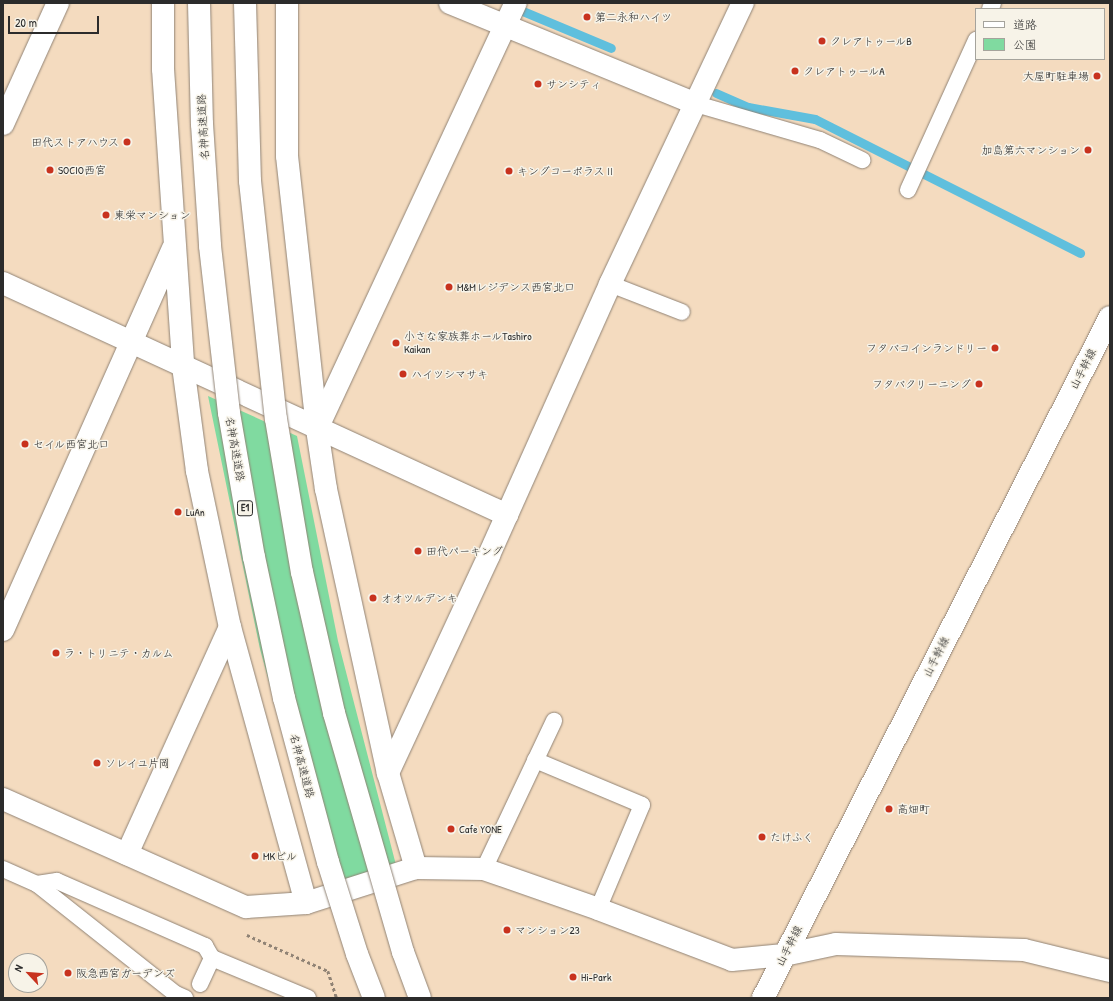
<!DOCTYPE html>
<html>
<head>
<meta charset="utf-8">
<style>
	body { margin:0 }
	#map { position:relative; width:1113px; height:1001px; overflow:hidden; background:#f4dbbf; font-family:"Patrick Hand","Klee One",sans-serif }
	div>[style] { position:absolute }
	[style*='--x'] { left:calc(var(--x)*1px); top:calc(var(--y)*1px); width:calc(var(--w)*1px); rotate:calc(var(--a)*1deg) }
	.green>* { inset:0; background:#80daa0 }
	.stream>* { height:9px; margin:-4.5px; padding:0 4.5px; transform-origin:4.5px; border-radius:4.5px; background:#5fbfdd }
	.path>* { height:2.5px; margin-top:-1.25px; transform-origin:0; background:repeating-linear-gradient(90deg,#908375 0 3px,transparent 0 6px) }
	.roads { filter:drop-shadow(0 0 1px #908375) drop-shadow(0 0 1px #908375) }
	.service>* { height:16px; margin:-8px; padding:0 8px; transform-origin:8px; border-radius:8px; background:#fff }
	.minor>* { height:22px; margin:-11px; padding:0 11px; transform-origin:11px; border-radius:11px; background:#fff }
	.tertiary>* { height:22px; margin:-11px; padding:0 11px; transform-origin:11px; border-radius:11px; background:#fff }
	.bridges { filter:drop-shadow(0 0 1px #908375) drop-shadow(0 0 1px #908375) }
	.motorway-bridge>* { height:22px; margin:-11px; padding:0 11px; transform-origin:11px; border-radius:11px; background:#fff }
	.dots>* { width:11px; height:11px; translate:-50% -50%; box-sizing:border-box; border:2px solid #f7f3e8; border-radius:50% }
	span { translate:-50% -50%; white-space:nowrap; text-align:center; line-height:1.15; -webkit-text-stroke:3px #f7f3e8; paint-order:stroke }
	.shield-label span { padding:1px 3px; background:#f7f3e8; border:1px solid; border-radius:3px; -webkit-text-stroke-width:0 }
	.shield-label { font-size:10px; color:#2b2b2b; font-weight:700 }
	.poi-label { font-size:11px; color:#2b2b2b }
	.left { translate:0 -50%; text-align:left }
	.right { translate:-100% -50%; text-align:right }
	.street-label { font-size:11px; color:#2b2b2b }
	.frame { position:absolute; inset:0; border:4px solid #2b2b2b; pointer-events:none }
	.legend { position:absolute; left:975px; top:8px; width:130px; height:52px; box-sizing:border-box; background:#f7f3e8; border:1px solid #a5a39c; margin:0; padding:5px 7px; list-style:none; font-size:12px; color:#2b2b2b }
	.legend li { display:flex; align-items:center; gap:8px; height:20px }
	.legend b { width:20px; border:1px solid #a5a39c }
	.north { position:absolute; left:8px; top:953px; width:40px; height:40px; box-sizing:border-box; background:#f7f3e8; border:1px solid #a5a39c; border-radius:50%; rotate:296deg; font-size:11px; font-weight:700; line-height:16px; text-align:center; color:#2b2b2b }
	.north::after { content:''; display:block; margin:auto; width:14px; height:18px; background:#c8321e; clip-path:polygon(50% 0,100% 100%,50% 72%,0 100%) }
	.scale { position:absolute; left:8px; top:16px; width:91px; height:18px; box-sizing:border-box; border:2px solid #2b2b2b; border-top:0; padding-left:5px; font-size:12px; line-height:14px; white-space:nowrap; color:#2b2b2b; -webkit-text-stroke:3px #f7f3e8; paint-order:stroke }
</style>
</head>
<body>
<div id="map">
	<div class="green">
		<i style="clip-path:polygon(208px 396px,297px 436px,338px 641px,396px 865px,326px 889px,260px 649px)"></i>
	</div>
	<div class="stream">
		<i style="--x:513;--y:7;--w:106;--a:22.7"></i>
		<i style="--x:716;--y:93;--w:35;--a:24"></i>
		<i style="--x:748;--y:107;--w:68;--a:10.2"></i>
		<i style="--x:815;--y:119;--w:297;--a:26.8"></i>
	</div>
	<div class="path">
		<i style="--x:247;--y:935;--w:89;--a:24"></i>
		<i style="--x:328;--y:971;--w:28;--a:72"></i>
	</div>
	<div class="roads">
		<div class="service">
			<i style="--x:990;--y:9;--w:7;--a:-63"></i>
			<i style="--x:696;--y:104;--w:129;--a:16.2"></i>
			<i style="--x:820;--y:140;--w:47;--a:25.5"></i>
			<i style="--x:908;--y:190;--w:165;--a:-65.6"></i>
			<i style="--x:610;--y:284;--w:77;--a:21.3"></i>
			<i style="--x:535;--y:760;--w:116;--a:22.8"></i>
			<i style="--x:642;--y:805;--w:113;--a:112.9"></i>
			<i style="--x:3;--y:869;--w:37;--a:24"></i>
			<i style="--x:37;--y:884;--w:177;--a:38.4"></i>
			<i style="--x:176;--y:994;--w:10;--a:24"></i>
			<i style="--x:484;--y:869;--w:164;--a:-64.7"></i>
			<i style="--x:37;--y:884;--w:20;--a:-9"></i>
			<i style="--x:57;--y:881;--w:162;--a:23.7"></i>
			<i style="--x:205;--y:946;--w:14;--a:60"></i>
			<i style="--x:212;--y:958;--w:104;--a:22.6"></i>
			<i style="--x:200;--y:984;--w:29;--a:-65"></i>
		</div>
		<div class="minor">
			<i style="--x:163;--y:3;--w:66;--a:90"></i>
			<i style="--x:163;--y:69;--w:298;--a:86.1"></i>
			<i style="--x:183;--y:366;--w:106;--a:82.4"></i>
			<i style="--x:197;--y:471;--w:159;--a:78.1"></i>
			<i style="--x:230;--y:627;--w:286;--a:74.6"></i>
			<i style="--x:287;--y:3;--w:153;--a:90"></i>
			<i style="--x:287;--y:156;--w:275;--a:83.7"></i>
			<i style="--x:317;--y:429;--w:61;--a:81.5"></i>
			<i style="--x:326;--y:489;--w:291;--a:77.7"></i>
			<i style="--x:388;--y:773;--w:99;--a:73.6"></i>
			<i style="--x:450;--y:3;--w:266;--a:22.3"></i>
			<i style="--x:3;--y:124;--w:133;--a:-65.6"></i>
			<i style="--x:3;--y:283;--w:555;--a:24.72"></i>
			<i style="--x:317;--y:429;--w:470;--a:-65"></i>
			<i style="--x:3;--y:630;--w:418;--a:-66"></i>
			<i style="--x:388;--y:773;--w:240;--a:-65.1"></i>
			<i style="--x:489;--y:555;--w:297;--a:-65.9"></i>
			<i style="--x:610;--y:284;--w:311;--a:-64.7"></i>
			<i style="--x:127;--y:854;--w:249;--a:-65.6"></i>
		</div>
		<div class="tertiary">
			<i style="--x:3;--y:799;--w:266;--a:24"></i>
			<i style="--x:246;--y:907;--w:60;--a:-3.8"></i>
			<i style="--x:306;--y:903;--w:115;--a:-17.7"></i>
			<i style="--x:416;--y:868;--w:68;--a:0.8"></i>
			<i style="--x:484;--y:869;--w:121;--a:19.3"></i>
			<i style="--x:598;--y:909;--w:143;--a:20.8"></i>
			<i style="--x:732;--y:960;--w:52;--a:-5.5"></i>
			<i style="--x:784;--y:955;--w:53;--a:-11.9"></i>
			<i style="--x:836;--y:944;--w:188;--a:1.8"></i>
			<i style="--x:1024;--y:950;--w:89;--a:13.7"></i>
			<i style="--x:763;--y:998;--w:764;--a:-63"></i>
		</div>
	</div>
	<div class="bridges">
		<div class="motorway-bridge">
			<i style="--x:199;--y:3;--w:121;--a:88.6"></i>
			<i style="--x:202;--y:124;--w:122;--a:86.2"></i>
			<i style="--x:210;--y:246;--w:168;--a:83.5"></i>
			<i style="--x:229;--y:413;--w:146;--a:80.2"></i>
			<i style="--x:254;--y:557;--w:144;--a:78"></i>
			<i style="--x:284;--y:698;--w:170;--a:75"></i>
			<i style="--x:328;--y:862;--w:96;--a:72.5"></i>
			<i style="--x:357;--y:954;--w:47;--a:68.9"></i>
			<i style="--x:245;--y:3;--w:178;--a:88.4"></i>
			<i style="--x:250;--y:181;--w:239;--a:83.8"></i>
			<i style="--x:276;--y:419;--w:155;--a:80.4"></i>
			<i style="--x:302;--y:572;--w:145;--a:77.2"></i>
			<i style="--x:334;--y:713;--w:249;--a:73.9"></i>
			<i style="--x:403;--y:952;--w:49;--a:69.7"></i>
		</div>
	</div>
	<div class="dots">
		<i style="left:587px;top:17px;background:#c8321e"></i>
		<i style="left:822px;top:41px;background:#c8321e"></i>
		<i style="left:795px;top:71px;background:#c8321e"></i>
		<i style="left:1097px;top:76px;background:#c8321e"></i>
		<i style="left:538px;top:84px;background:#c8321e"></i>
		<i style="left:127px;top:142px;background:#c8321e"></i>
		<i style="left:1088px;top:150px;background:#c8321e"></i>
		<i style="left:50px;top:170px;background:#c8321e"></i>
		<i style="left:509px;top:171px;background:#c8321e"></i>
		<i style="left:106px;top:215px;background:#c8321e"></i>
		<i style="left:449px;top:287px;background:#c8321e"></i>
		<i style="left:396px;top:343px;background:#c8321e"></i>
		<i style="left:995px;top:348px;background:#c8321e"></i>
		<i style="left:403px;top:374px;background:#c8321e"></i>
		<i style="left:979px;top:384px;background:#c8321e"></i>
		<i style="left:25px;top:444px;background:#c8321e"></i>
		<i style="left:178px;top:512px;background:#c8321e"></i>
		<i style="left:418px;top:551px;background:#c8321e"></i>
		<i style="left:373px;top:598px;background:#c8321e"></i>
		<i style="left:56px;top:653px;background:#c8321e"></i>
		<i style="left:97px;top:763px;background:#c8321e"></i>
		<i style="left:889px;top:809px;background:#c8321e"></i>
		<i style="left:451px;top:829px;background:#c8321e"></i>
		<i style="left:762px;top:837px;background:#c8321e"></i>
		<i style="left:255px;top:856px;background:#c8321e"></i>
		<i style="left:507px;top:930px;background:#c8321e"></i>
		<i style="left:68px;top:973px;background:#c8321e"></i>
		<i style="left:573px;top:977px;background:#c8321e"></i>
	</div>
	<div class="shield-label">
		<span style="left:245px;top:508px">E1</span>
	</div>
	<div class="poi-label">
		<span class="left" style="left:595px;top:17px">第二永和ハイツ</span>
		<span class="left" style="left:830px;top:41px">クレアトゥールB</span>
		<span class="left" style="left:803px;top:71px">クレアトゥールA</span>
		<span class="right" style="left:1089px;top:76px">大屋町駐車場</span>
		<span class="left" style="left:546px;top:84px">サンシティ</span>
		<span class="right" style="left:119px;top:142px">田代ストアハウス</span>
		<span class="right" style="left:1080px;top:150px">加島第六マンション</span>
		<span class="left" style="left:58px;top:170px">SOCIO西宮</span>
		<span class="left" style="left:517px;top:171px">キングコーポラスⅡ</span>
		<span class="left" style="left:114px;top:215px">東栄マンション</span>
		<span class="left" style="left:457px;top:287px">M&amp;Mレジデンス西宮北口</span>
		<span class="left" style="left:404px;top:343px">小さな家族葬ホールTashiro<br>Kaikan</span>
		<span class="right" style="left:987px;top:348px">フタバコインランドリー</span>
		<span class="left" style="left:411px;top:374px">ハイツシマサキ</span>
		<span class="right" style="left:971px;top:384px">フタバクリーニング</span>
		<span class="left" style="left:33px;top:444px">セイル西宮北口</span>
		<span class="left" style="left:186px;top:512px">LuAn</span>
		<span class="left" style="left:426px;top:551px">田代パーキング</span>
		<span class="left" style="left:381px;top:598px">オオツルデンキ</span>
		<span class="left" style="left:64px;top:653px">ラ・トリニテ・カルム</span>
		<span class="left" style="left:105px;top:763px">ソレイユ片岡</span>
		<span class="left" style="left:897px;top:809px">高畑町</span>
		<span class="left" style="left:459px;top:829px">Cafe YONE</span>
		<span class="left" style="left:770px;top:837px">たけふく</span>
		<span class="left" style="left:263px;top:856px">MKビル</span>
		<span class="left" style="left:515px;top:930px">マンション23</span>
		<span class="left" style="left:76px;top:973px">阪急西宮ガーデンズ</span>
		<span class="left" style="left:581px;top:977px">Hi-Park</span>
	</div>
	<div class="street-label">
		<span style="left:203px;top:127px;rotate:-93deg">名神高速道路</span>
		<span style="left:1083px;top:369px;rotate:-63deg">山手幹線</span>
		<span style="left:235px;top:449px;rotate:80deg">名神高速道路</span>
		<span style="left:936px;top:657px;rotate:-63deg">山手幹線</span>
		<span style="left:302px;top:766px;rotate:75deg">名神高速道路</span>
		<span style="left:789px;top:946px;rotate:-63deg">山手幹線</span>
	</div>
	<div class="frame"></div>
	<ul class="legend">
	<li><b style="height:5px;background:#fff"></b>道路</li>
	<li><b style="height:11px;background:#80daa0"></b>公園</li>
	</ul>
	<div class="north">N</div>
	<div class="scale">20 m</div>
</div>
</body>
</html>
